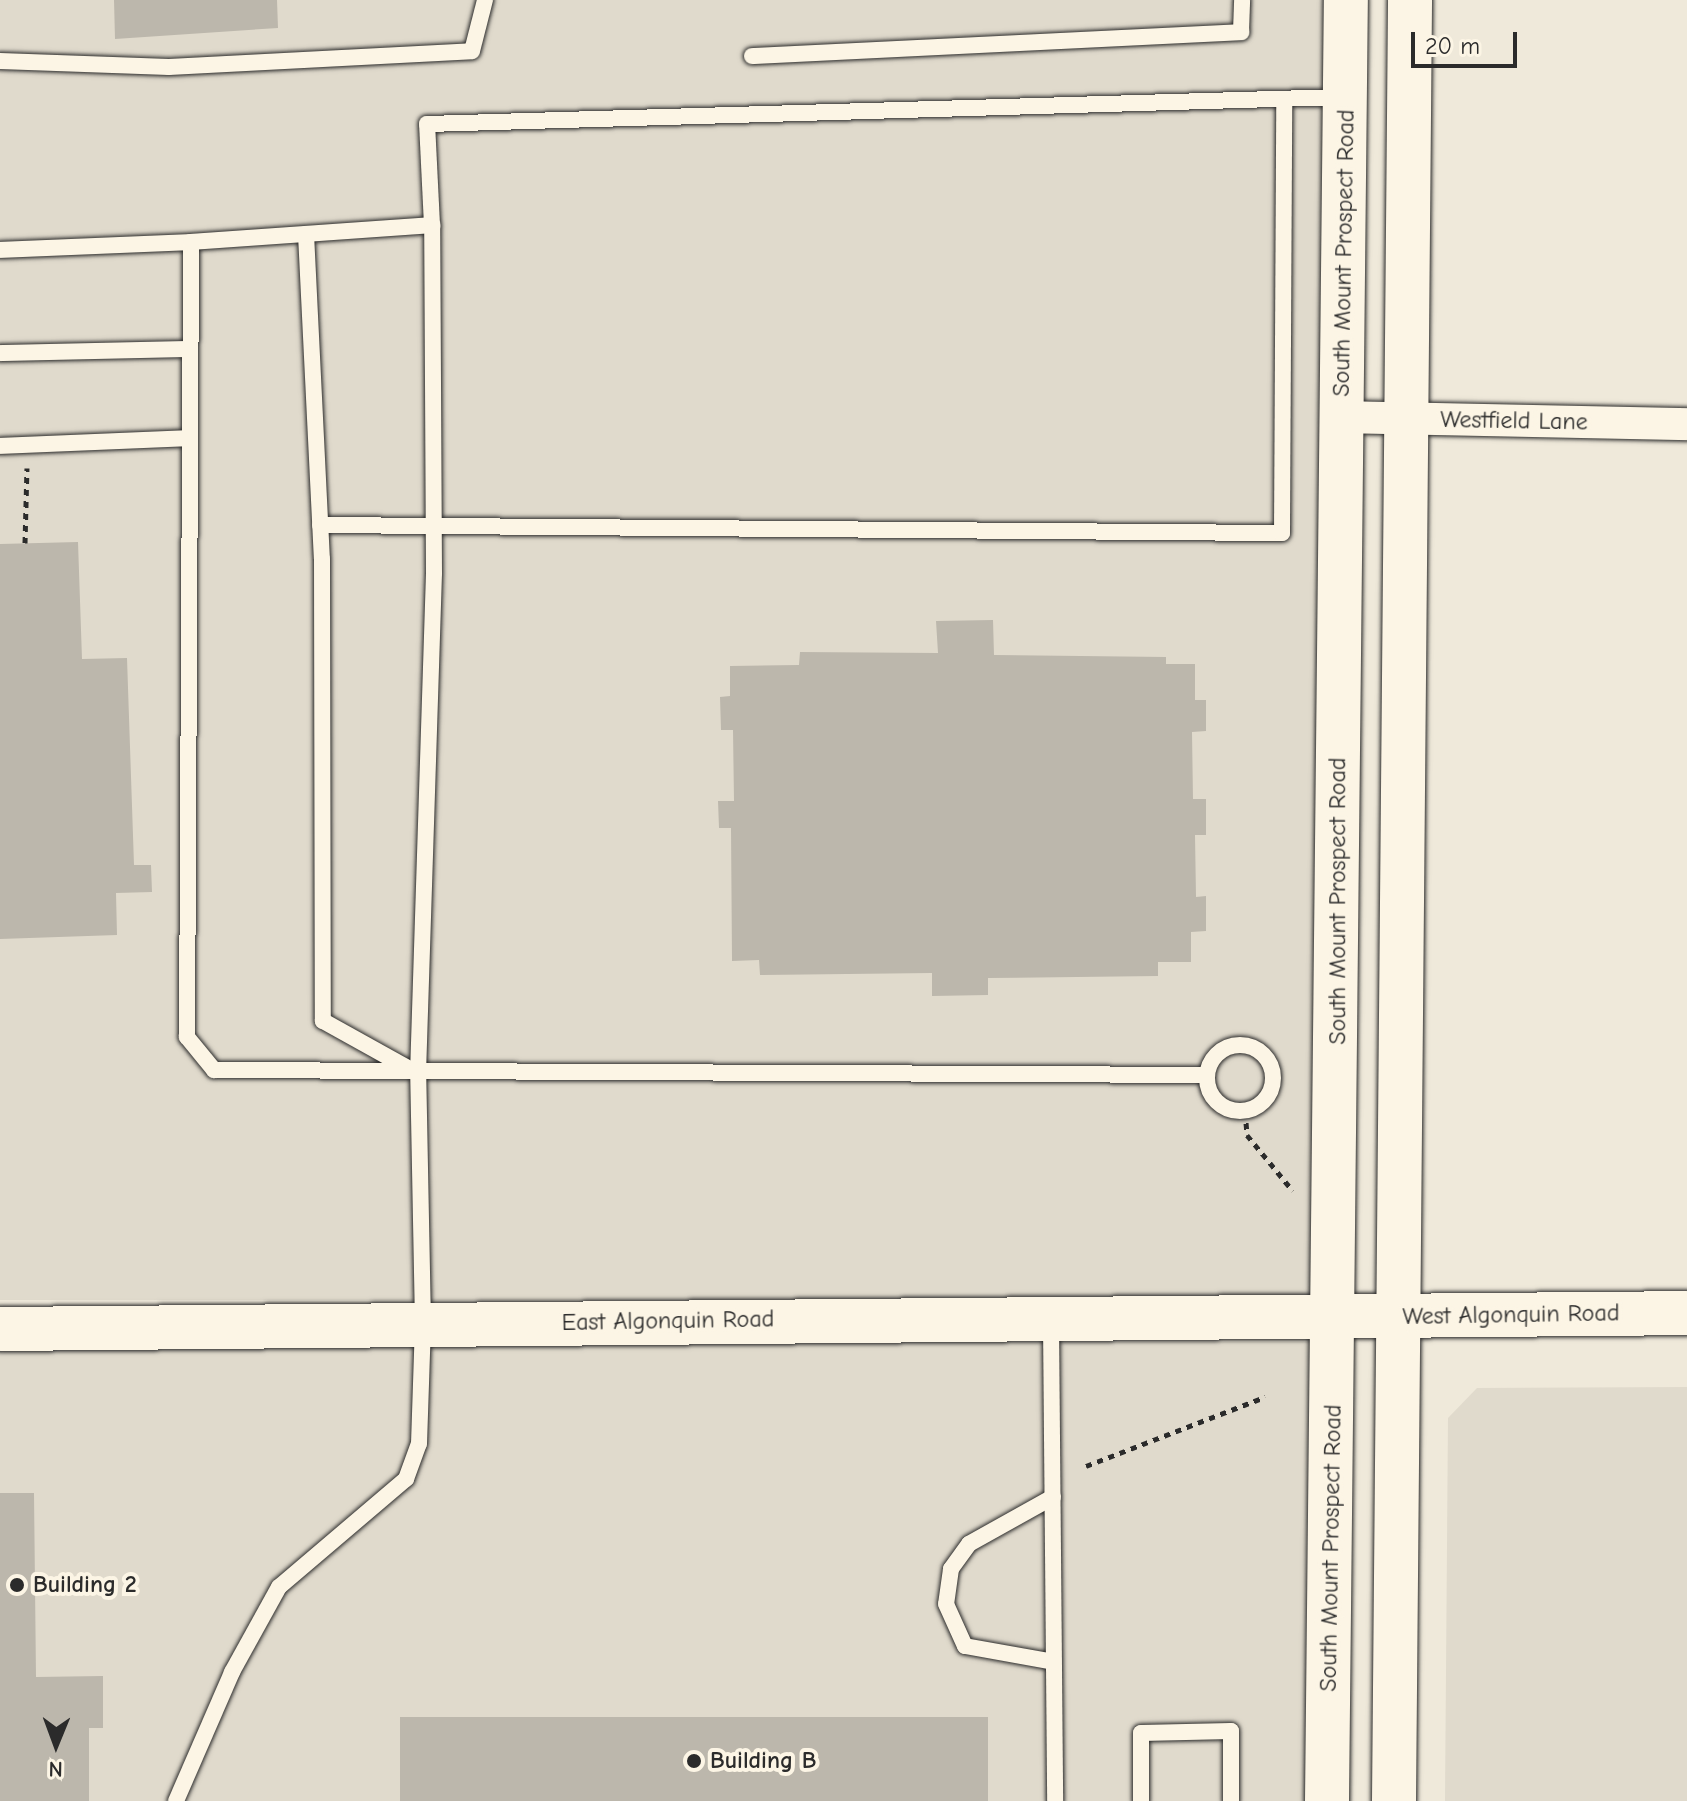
<!DOCTYPE html>
<html>
<head>
<meta charset="utf-8">
<style>
	body { margin:0 }
	#map { position:relative; width:1687px; height:1801px; overflow:hidden; background:#efe9da; font-family:"Comic Neue",sans-serif }
	div>[style] { position:absolute }
	[style*='--x'] { left:calc(var(--x)*1px); top:calc(var(--y)*1px); width:calc(var(--w)*1px); rotate:calc(var(--a)*1deg) }
	.built>* { inset:0; background:#e0dacc; transform-origin:0 0 }
	.building>* { inset:0; background:#bcb7ac; transform-origin:0 0 }
	.path>* { height:5px; margin-top:-2.5px; transform-origin:0; background:repeating-linear-gradient(90deg,#2b2b2b 0 6px,transparent 0 12px) }
	.roads { filter:drop-shadow(0 0 2px #2b2b2b) drop-shadow(0 0 2px #2b2b2b) }
	.lane>* { height:16px; margin:-8px; padding:0 8px; transform-origin:8px; border-radius:8px; background:#fcf5e5 }
	.lane>.ring { margin:-8px; padding:0; box-sizing:content-box; background:none; border:16px solid #fcf5e5; border-radius:50% }
	.street>* { height:32px; margin:-16px; padding:0 16px; transform-origin:16px; border-radius:16px; background:#fcf5e5 }
	.secondary>* { height:44px; margin:-22px; padding:0 22px; transform-origin:22px; border-radius:22px; background:#fcf5e5 }
	.dots>* { width:22px; height:22px; translate:-50% -50%; box-sizing:border-box; border:4px solid #fcf5e5; border-radius:50% }
	span { translate:-50% -50%; white-space:nowrap; text-align:center; line-height:1.15; -webkit-text-stroke:8px #fcf5e5; paint-order:stroke }
	.street-label { font-size:24px; color:#2b2b2b }
	.poi-label { font-size:24px; color:#2b2b2b; font-weight:700 }
	.left { translate:0 -50%; text-align:left }
	.north { position:absolute; left:16px; top:1705px; width:80px; height:80px; -webkit-text-stroke:6px #fcf5e5; paint-order:stroke; rotate:181deg; font-size:22px; font-weight:700; line-height:32px; text-align:center; color:#2b2b2b }
	.north::after { content:''; display:block; margin:auto; width:28px; height:36px; background:#2b2b2b; clip-path:polygon(50% 0,100% 100%,50% 72%,0 100%) }
	.scale { position:absolute; left:1411px; top:32px; width:106px; height:36px; box-sizing:border-box; border:4px solid #2b2b2b; border-top:0; padding-left:10px; font-size:24px; line-height:28px; white-space:nowrap; color:#2b2b2b; -webkit-text-stroke:6px #fcf5e5; paint-order:stroke }
</style>
</head>
<body>
<div id="map">
	<div class="built">
		<i style="left:0;top:0;width:1330px;height:1300px"></i>
		<i style="left:1317px;top:1342px;width:459px;height:1317px;rotate:90deg"></i>
		<i style="clip-path:polygon(1687px 1387px,1687px 1801px,1445px 1801px,1448px 1418px,1477px 1388px)"></i>
	</div>
	<div class="building">
		<i style="clip-path:polygon(114px 0,277px 0,278px 28px,115px 39px)"></i>
		<i style="clip-path:polygon(78px 542px,82px 659px,127px 658px,134px 865px,151px 865px,152px 892px,116px 893px,117px 935px,0 939px,0 544px)"></i>
		<i style="clip-path:polygon(993px 620px,994px 655px,1166px 657px,1166px 664px,1195px 664px,1195px 700px,1206px 700px,1206px 731px,1192px 732px,1193px 799px,1206px 799px,1206px 835px,1195px 835px,1196px 897px,1206px 896px,1206px 931px,1191px 932px,1191px 962px,1158px 962px,1158px 976px,988px 978px,988px 995px,932px 996px,932px 973px,760px 975px,759px 960px,732px 961px,731px 828px,719px 828px,718px 801px,734px 801px,733px 730px,721px 730px,720px 697px,730px 696px,730px 666px,799px 665px,800px 652px,938px 653px,936px 621px)"></i>
		<i style="clip-path:polygon(0 1493px,34px 1493px,36px 1677px,103px 1676px,103px 1728px,89px 1728px,89px 1801px,0 1801px)"></i>
		<i style="left:988px;top:1717px;width:84px;height:588px;rotate:90deg"></i>
	</div>
	<div class="path">
		<i style="--x:25;--y:543;--w:75;--a:-88.5"></i>
		<i style="--x:1245;--y:1111;--w:24;--a:85"></i>
		<i style="--x:1247;--y:1135;--w:72;--a:50.6"></i>
		<i style="--x:1086;--y:1466;--w:192;--a:-21.1"></i>
	</div>
	<div class="roads">
		<div class="lane">
			<i style="--x:752;--y:56;--w:490;--a:-2.8"></i>
			<i style="--x:1241;--y:32;--w:32;--a:-88"></i>
			<i style="--x:0;--y:61;--w:169;--a:2"></i>
			<i style="--x:169;--y:67;--w:303;--a:-3"></i>
			<i style="--x:472;--y:51;--w:53;--a:-75.7"></i>
			<i style="--x:306;--y:234;--w:325;--a:87.2"></i>
			<i style="--x:322;--y:559;--w:462;--a:89.9"></i>
			<i style="--x:323;--y:1021;--w:107;--a:29"></i>
			<i style="--x:0;--y:250;--w:191;--a:-2.4"></i>
			<i style="--x:0;--y:353;--w:190;--a:-1.2"></i>
			<i style="--x:0;--y:446;--w:190;--a:-2.4"></i>
			<i style="--x:320;--y:525;--w:962;--a:0.48"></i>
			<i style="--x:1282;--y:533;--w:433;--a:-89.7"></i>
			<i class="ring" style="left:1207px;top:1045px;width:50px;height:50px"></i>
			<i style="--x:1207;--y:1075;--w:993;--a:-179.71"></i>
			<i style="--x:214;--y:1070;--w:43;--a:-129.3"></i>
			<i style="--x:187;--y:1037;--w:795;--a:-89.71"></i>
			<i style="--x:191;--y:242;--w:242;--a:-4"></i>
			<i style="--x:432;--y:225;--w:101;--a:-92.8"></i>
			<i style="--x:427;--y:124;--w:916;--a:-1.69"></i>
			<i style="--x:1051;--y:1323;--w:478;--a:89.5"></i>
			<i style="--x:1053;--y:1497;--w:96;--a:150.8"></i>
			<i style="--x:969;--y:1544;--w:31;--a:126"></i>
			<i style="--x:951;--y:1569;--w:35;--a:98"></i>
			<i style="--x:946;--y:1604;--w:46;--a:65.7"></i>
			<i style="--x:965;--y:1646;--w:90;--a:10.2"></i>
			<i style="--x:176;--y:1801;--w:141;--a:-66.5"></i>
			<i style="--x:232;--y:1672;--w:97;--a:-61.1"></i>
			<i style="--x:279;--y:1587;--w:167;--a:-40.4"></i>
			<i style="--x:406;--y:1479;--w:37;--a:-70"></i>
			<i style="--x:419;--y:1444;--w:120;--a:-88.1"></i>
			<i style="--x:423;--y:1324;--w:250;--a:-91.1"></i>
			<i style="--x:418;--y:1074;--w:501;--a:-88.17"></i>
			<i style="--x:434;--y:573;--w:348;--a:-90.3"></i>
			<i style="--x:1141;--y:1801;--w:68;--a:-90"></i>
			<i style="--x:1141;--y:1733;--w:90;--a:-1.3"></i>
			<i style="--x:1231;--y:1731;--w:70;--a:90"></i>
		</div>
		<div class="street">
			<i style="--x:1342;--y:417;--w:345;--a:1.2"></i>
		</div>
		<div class="secondary">
			<i style="--x:0;--y:1329;--w:1687;--a:-0.54"></i>
			<i style="--x:1327;--y:1801;--w:1801;--a:-89.4"></i>
			<i style="--x:1394;--y:1801;--w:1801;--a:-89.49"></i>
		</div>
	</div>
	<div class="dots">
		<i style="left:17px;top:1585px;background:#2b2b2b"></i>
		<i style="left:694px;top:1761px;background:#2b2b2b"></i>
	</div>
	<div class="street-label">
		<span style="left:1344px;top:253px;rotate:-89deg">South Mount Prospect Road</span>
		<span style="left:1514px;top:421px;rotate:1deg">Westfield Lane</span>
		<span style="left:1338px;top:901px;rotate:-90deg">South Mount Prospect Road</span>
		<span style="left:1511px;top:1315px;rotate:-1deg">West Algonquin Road</span>
		<span style="left:668px;top:1321px;rotate:-1deg">East Algonquin Road</span>
		<span style="left:1331px;top:1548px;rotate:-89deg">South Mount Prospect Road</span>
	</div>
	<div class="poi-label">
		<span class="left" style="left:33px;top:1585px">Building 2</span>
		<span class="left" style="left:710px;top:1761px">Building B</span>
	</div>
	<div class="north">N</div>
	<div class="scale">20 m</div>
</div>
</body>
</html>
